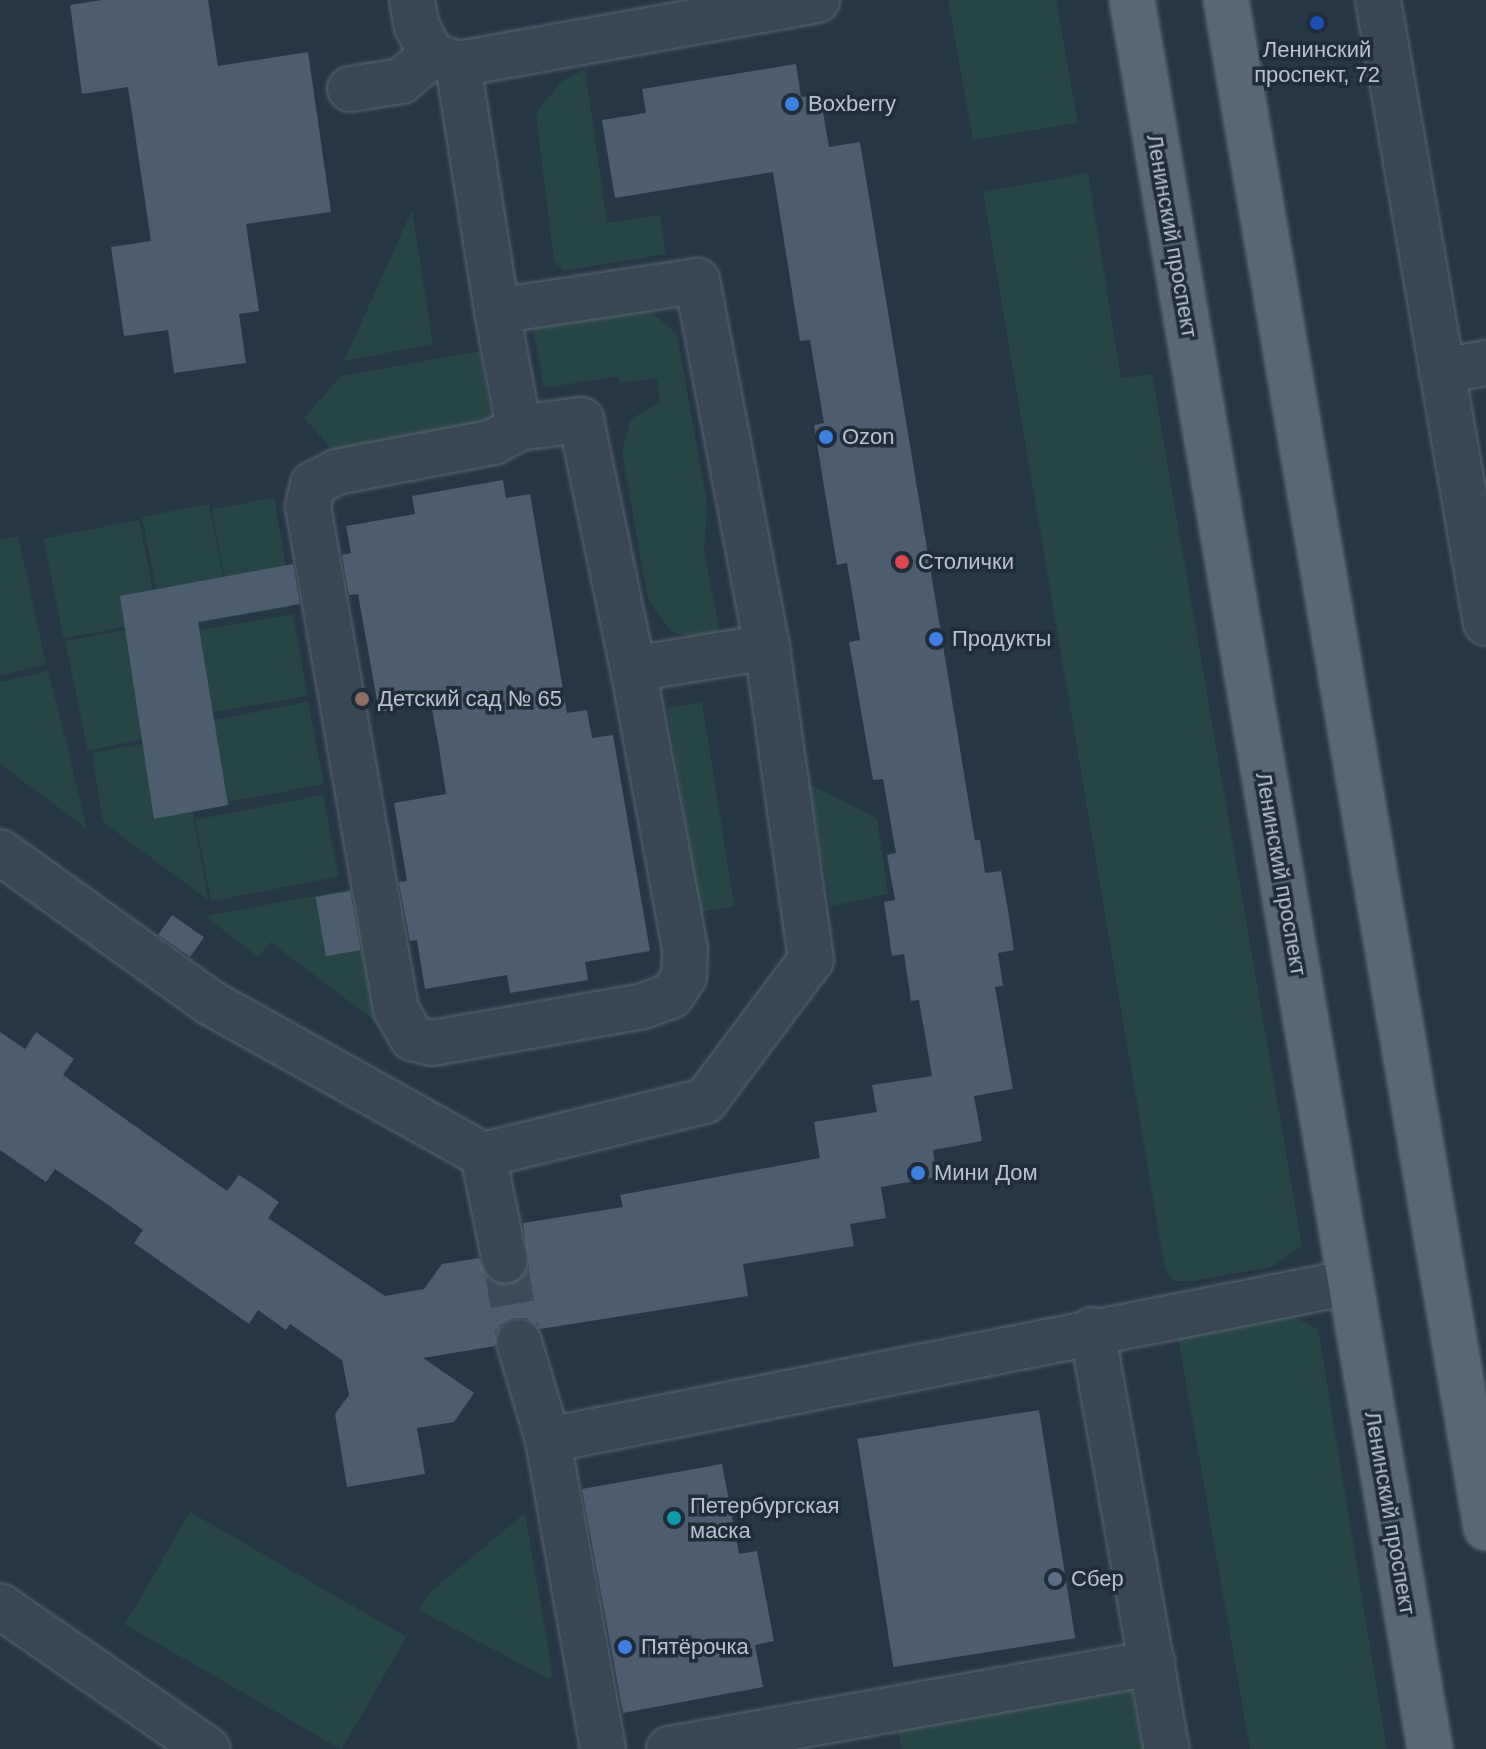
<!DOCTYPE html>
<html>
<head>
<meta charset="utf-8">
<style>
	body { margin:0 }
	#map { position:relative; width:1486px; height:1749px; overflow:hidden; background:#253645; font-family:Helvetica,sans-serif }
	div>[style] { position:absolute }
	[style*='--x'] { left:calc(var(--x)*1px); top:calc(var(--y)*1px); width:calc(var(--w)*1px); rotate:calc(var(--a)*1deg) }
	.green>* { inset:0; background:#274546; transform-origin:0 0 }
	.building>* { inset:0; background:#4c5d6f; transform-origin:0 0 }
	.minor-tunnel>* { height:44px; margin-top:-22px; transform-origin:0; background:repeating-linear-gradient(90deg,#3b4b5a 0 44px,transparent 0 66px) }
	.roads { filter:drop-shadow(0 0 2px #596572) drop-shadow(0 0 2px #596572) }
	.minor>* { height:44px; margin:-22px; padding:0 22px; transform-origin:22px; border-radius:22px; background:#3a4755 }
	.major>* { height:44px; margin:-22px; padding:0 22px; transform-origin:22px; border-radius:22px; background:#586775 }
	.dots>* { width:22px; height:22px; translate:-50% -50%; box-sizing:border-box; border:4px solid #1f2c3a; border-radius:50% }
	span { translate:-50% -50%; white-space:nowrap; text-align:center; line-height:1.15; -webkit-text-stroke:7px #1f2c3a; paint-order:stroke }
	.poi-label { font-size:22px; color:#b8c2ce }
	.left { translate:0 -50%; text-align:left }
	.street-label { font-size:22px; color:#b8c2ce }
</style>
</head>
<body>
<div id="map">
	<div class="green">
		<i style="clip-path:polygon(948px 0,1056px 0,1078px 123px,973px 140px)"></i>
		<i style="clip-path:polygon(585px 69px,607px 223px,660px 215px,666px 254px,564px 271px,554px 261px,536px 113px,561px 82px)"></i>
		<i style="clip-path:polygon(1088px 173px,1121px 378px,1152px 374px,1302px 1246px,1271px 1267px,1193px 1281px,1174px 1281px,1165px 1269px,983px 192px)"></i>
		<i style="clip-path:polygon(412px 210px,433px 344px,344px 361px)"></i>
		<i style="clip-path:polygon(636px 308px,650px 311px,677px 334px,707px 503px,704px 552px,719px 628px,714px 635px,691px 637px,671px 631px,648px 600px,622px 452px,631px 419px,660px 402px,657px 378px,620px 383px,618px 376px,544px 388px,533px 328px)"></i>
		<i style="clip-path:polygon(480px 351px,492px 426px,338px 456px,304px 418px,341px 376px)"></i>
		<i style="left:274px;top:498px;width:110px;height:63px;rotate:80deg"></i>
		<i style="left:209px;top:504px;width:115px;height:68px;rotate:79deg"></i>
		<i style="left:139px;top:520px;width:102px;height:97px;rotate:79deg"></i>
		<i style="clip-path:polygon(18px 536px,46px 664px,0 676px,0 540px)"></i>
		<i style="left:293px;top:614px;width:83px;height:130px;rotate:80deg"></i>
		<i style="clip-path:polygon(159px 624px,180px 726px,308px 702px,324px 784px,196px 808px,181px 731px,88px 751px,65px 641px)"></i>
		<i style="clip-path:polygon(48px 671px,66px 741px,87px 829px,0 764px,0 682px)"></i>
		<i style="left:702px;top:702px;width:207px;height:35px;rotate:81deg"></i>
		<i style="clip-path:polygon(180px 737px,208px 900px,103px 822px,92px 753px)"></i>
		<i style="clip-path:polygon(808px 783px,877px 818px,888px 894px,831px 906px)"></i>
		<i style="left:323px;top:795px;width:83px;height:130px;rotate:79deg"></i>
		<i style="clip-path:polygon(357px 888px,381px 1026px,271px 942px,258px 957px,205px 916px)"></i>
		<i style="clip-path:polygon(1284px 1312px,1318px 1329px,1387px 1749px,1250px 1749px,1177px 1331px)"></i>
		<i style="left:190px;top:1512px;width:250px;height:130px;rotate:30deg"></i>
		<i style="clip-path:polygon(525px 1513px,553px 1676px,549px 1679px,419px 1610px,429px 1593px)"></i>
		<i style="clip-path:polygon(1131px 1685px,1143px 1749px,902px 1749px,897px 1725px)"></i>
	</div>
	<div class="building">
		<i style="clip-path:polygon(102px 0,208px 0,218px 66px,308px 52px,331px 212px,246px 224px,259px 311px,239px 314px,246px 363px,174px 373px,168px 330px,124px 336px,111px 247px,151px 241px,128px 87px,82px 94px,70px 5px)"></i>
		<i style="clip-path:polygon(796px 64px,801px 97px,820px 94px,829px 147px,860px 142px,975px 840px,980px 840px,985px 873px,1001px 871px,1008px 910px,1014px 950px,998px 953px,1003px 986px,995px 987px,1013px 1089px,974px 1096px,982px 1141px,933px 1150px,937px 1177px,881px 1187px,886px 1218px,850px 1224px,854px 1246px,743px 1264px,748px 1296px,540px 1329px,526px 1318px,513px 1318px,500px 1325px,495px 1346px,423px 1358px,474px 1393px,454px 1422px,417px 1428px,425px 1474px,347px 1487px,335px 1414px,349px 1395px,342px 1360px,290px 1324px,286px 1330px,258px 1310px,249px 1324px,134px 1243px,143px 1230px,104px 1202px,55px 1169px,46px 1182px,0 1150px,0 1032px,25px 1049px,36px 1032px,74px 1059px,63px 1075px,227px 1191px,239px 1175px,259px 1188px,279px 1202px,268px 1218px,385px 1296px,424px 1289px,442px 1264px,479px 1258px,487px 1278px,511px 1285px,529px 1268px,523px 1223px,623px 1207px,620px 1195px,820px 1158px,814px 1122px,877px 1112px,872px 1085px,932px 1076px,919px 1000px,911px 1001px,904px 954px,892px 956px,884px 902px,895px 900px,887px 855px,896px 853px,883px 779px,873px 780px,849px 642px,860px 640px,847px 563px,837px 565px,814px 425px,824px 423px,810px 340px,800px 341px,773px 172px,615px 198px,602px 120px,646px 113px,642px 89px)"></i>
		<i style="clip-path:polygon(503px 480px,506px 498px,530px 494px,567px 713px,587px 710px,592px 738px,613px 735px,650px 951px,585px 962px,588px 980px,510px 993px,507px 975px,425px 989px,417px 940px,410px 941px,399px 882px,407px 881px,394px 803px,446px 794px,439px 748px,431px 703px,379px 712px,358px 594px,349px 595px,342px 555px,351px 553px,346px 526px,415px 514px,412px 496px)"></i>
		<i style="clip-path:polygon(293px 564px,300px 604px,198px 622px,228px 805px,154px 819px,120px 596px)"></i>
		<i style="left:350px;top:891px;width:60px;height:35px;rotate:80deg"></i>
		<i style="left:172px;top:915px;width:39px;height:24px;rotate:35deg"></i>
		<i style="left:1039px;top:1410px;width:231px;height:184px;rotate:81deg"></i>
		<i style="clip-path:polygon(722px 1464px,739px 1554px,757px 1551px,774px 1641px,755px 1645px,763px 1687px,623px 1713px,582px 1489px)"></i>
	</div>
	<div class="minor-tunnel">
		<i style="--x:505;--y:1261;--w:82;--a:80.2"></i>
	</div>
	<div class="roads">
		<div class="minor">
			<i style="--x:412;--y:0;--w:27;--a:80"></i>
			<i style="--x:417;--y:27;--w:32;--a:62"></i>
			<i style="--x:432;--y:55;--w:28;--a:19"></i>
			<i style="--x:458;--y:64;--w:365;--a:-10.1"></i>
			<i style="--x:1378;--y:0;--w:632;--a:80.17"></i>
			<i style="--x:350;--y:89;--w:52;--a:-8.9"></i>
			<i style="--x:401;--y:81;--w:40;--a:-40"></i>
			<i style="--x:497;--y:311;--w:119;--a:79.4"></i>
			<i style="--x:519;--y:428;--w:63;--a:-7.4"></i>
			<i style="--x:581;--y:420;--w:254;--a:78.2"></i>
			<i style="--x:633;--y:669;--w:136;--a:-9.3"></i>
			<i style="--x:1442;--y:371;--w:45;--a:-10.3"></i>
			<i style="--x:519;--y:428;--w:29;--a:151"></i>
			<i style="--x:494;--y:442;--w:160;--a:169.2"></i>
			<i style="--x:337;--y:472;--w:27;--a:153"></i>
			<i style="--x:313;--y:484;--w:23;--a:103"></i>
			<i style="--x:308;--y:506;--w:511;--a:80.08"></i>
			<i style="--x:396;--y:1009;--w:33;--a:61"></i>
			<i style="--x:412;--y:1038;--w:21;--a:14"></i>
			<i style="--x:432;--y:1043;--w:214;--a:-9.9"></i>
			<i style="--x:643;--y:1006;--w:30;--a:-20"></i>
			<i style="--x:671;--y:996;--w:23;--a:-56"></i>
			<i style="--x:684;--y:977;--w:28;--a:-88"></i>
			<i style="--x:685;--y:949;--w:285;--a:-100.5"></i>
			<i style="--x:0;--y:852;--w:259;--a:35.6"></i>
			<i style="--x:211;--y:1003;--w:312;--a:29.2"></i>
			<i style="--x:483;--y:1155;--w:228;--a:-13.7"></i>
			<i style="--x:705;--y:1101;--w:176;--a:-53.1"></i>
			<i style="--x:811;--y:960;--w:316;--a:-98"></i>
			<i style="--x:767;--y:647;--w:373;--a:-100.8"></i>
			<i style="--x:697;--y:281;--w:202;--a:171.5"></i>
			<i style="--x:497;--y:311;--w:250;--a:-99"></i>
			<i style="--x:483;--y:1155;--w:108;--a:78.3"></i>
			<i style="--x:1092;--y:1330;--w:426;--a:79.9"></i>
			<i style="--x:519;--y:1342;--w:102;--a:73.5"></i>
			<i style="--x:548;--y:1440;--w:314;--a:79.9"></i>
			<i style="--x:548;--y:1440;--w:818;--a:-11.13"></i>
			<i style="--x:0;--y:1606;--w:252;--a:34.6"></i>
			<i style="--x:669;--y:1749;--w:491;--a:-10.1"></i>
		</div>
		<div class="major">
			<i style="--x:1132;--y:0;--w:1774;--a:80.33"></i>
			<i style="--x:1226;--y:0;--w:1550;--a:80.34"></i>
		</div>
	</div>
	<div class="dots">
		<i style="left:1317px;top:23px;background:#1a4fb4"></i>
		<i style="left:792px;top:104px;background:#3f7fe0"></i>
		<i style="left:826px;top:437px;background:#3f7fe0"></i>
		<i style="left:902px;top:562px;background:#e0444e"></i>
		<i style="left:936px;top:639px;background:#3f7fe0"></i>
		<i style="left:362px;top:699px;background:#8d6e63"></i>
		<i style="left:918px;top:1173px;background:#3f7fe0"></i>
		<i style="left:674px;top:1518px;background:#0f9aa8"></i>
		<i style="left:1055px;top:1579px;background:#5c6f8a"></i>
		<i style="left:625px;top:1647px;background:#3f7fe0"></i>
	</div>
	<div class="poi-label">
		<span style="left:1317px;top:62px">Ленинский<br>проспект, 72</span>
		<span class="left" style="left:808px;top:104px">Boxberry</span>
		<span class="left" style="left:842px;top:437px">Ozon</span>
		<span class="left" style="left:918px;top:562px">Столички</span>
		<span class="left" style="left:952px;top:639px">Продукты</span>
		<span class="left" style="left:378px;top:699px">Детский сад № 65</span>
		<span class="left" style="left:934px;top:1173px">Мини Дом</span>
		<span class="left" style="left:690px;top:1518px">Петербургская<br>маска</span>
		<span class="left" style="left:1071px;top:1579px">Сбер</span>
		<span class="left" style="left:641px;top:1647px">Пятёрочка</span>
	</div>
	<div class="street-label">
		<span style="left:1172px;top:236px;rotate:80deg">Ленинский проспект</span>
		<span style="left:1281px;top:874px;rotate:80deg">Ленинский проспект</span>
		<span style="left:1390px;top:1513px;rotate:80deg">Ленинский проспект</span>
	</div>
</div>
</body>
</html>
